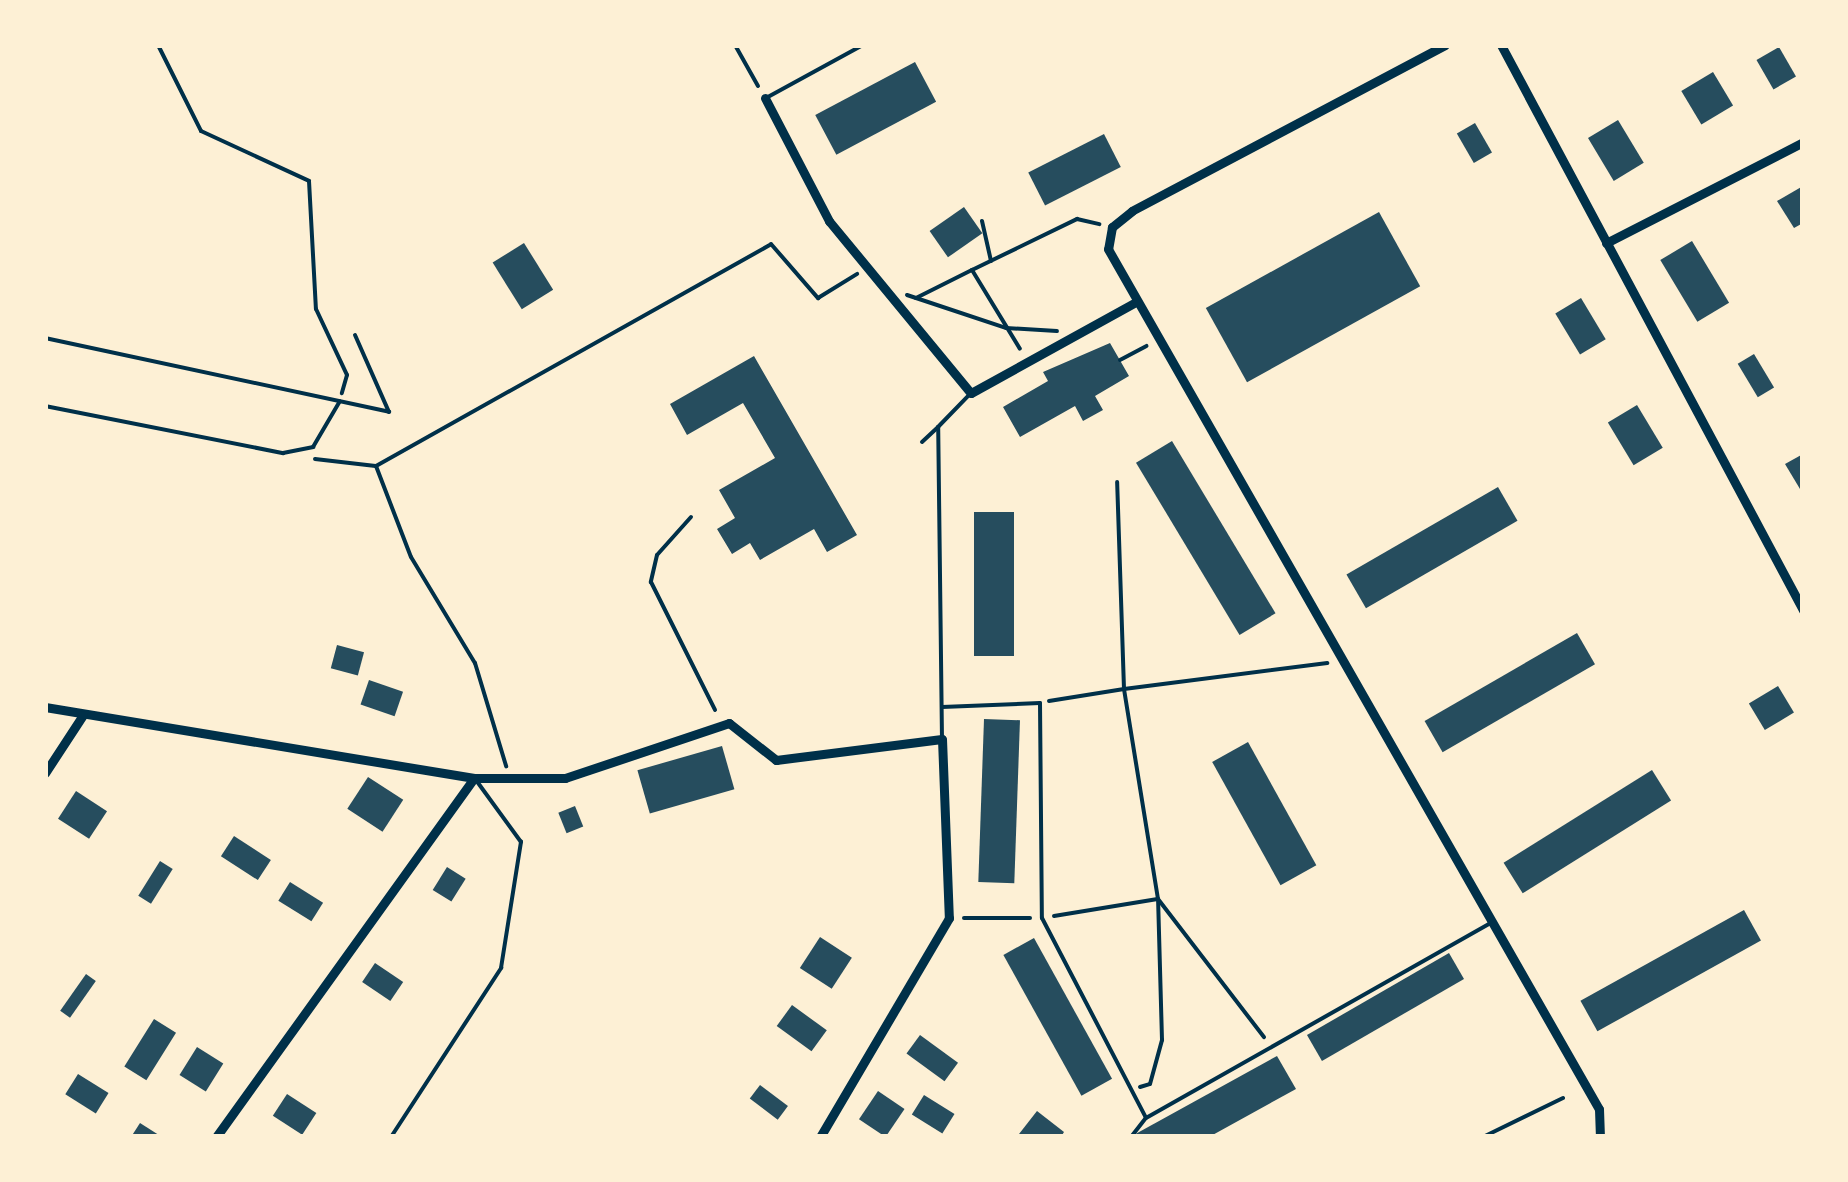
<!DOCTYPE html>
<html>
<head>
<meta charset="utf-8">
<style>
	body { margin:0 }
	#map { position:relative; width:1848px; height:1182px; overflow:hidden; background:#fdf0d5; font-family:"Exo 2",sans-serif }
	div>[style] { position:absolute }
	[style*='--x'] { left:calc(var(--x)*1px); top:calc(var(--y)*1px); width:calc(var(--w)*1px); rotate:calc(var(--a)*1deg) }
	.building>* { inset:0; background:#264d5e; transform-origin:0 0 }
	.path>* { height:4px; margin:-2px; padding:0 2px; transform-origin:2px; border-radius:2px; background:#003049 }
	.service>* { height:4px; margin:-2px; padding:0 2px; transform-origin:2px; border-radius:2px; background:#003049 }
	.minor>* { height:9px; margin:-4.5px; padding:0 4.5px; transform-origin:4.5px; border-radius:4.5px; background:#003049 }
	span { translate:-50% -50%; white-space:nowrap; text-align:center; line-height:1.15; -webkit-text-stroke:8px #fdf0d5; paint-order:stroke }
	.frame { position:absolute; inset:0; border:48px solid #fdf0d5; pointer-events:none }
</style>
</head>
<body>
<div id="map">
	<div class="building">
		<i style="left:1779px;top:47px;width:34px;height:26px;rotate:60deg"></i>
		<i style="left:915px;top:62px;width:45px;height:113px;rotate:62deg"></i>
		<i style="left:1713px;top:72px;width:39px;height:37px;rotate:59deg"></i>
		<i style="left:1618px;top:120px;width:50px;height:35px;rotate:59deg"></i>
		<i style="left:1475px;top:123px;width:34px;height:21px;rotate:60deg"></i>
		<i style="left:1104px;top:134px;width:37px;height:85px;rotate:63deg"></i>
		<i style="clip-path:polygon(1803px 186px,1803px 223px,1794px 228px,1777px 201px)"></i>
		<i style="left:964px;top:207px;width:32px;height:42px;rotate:55deg"></i>
		<i style="left:1379px;top:212px;width:85px;height:198px;rotate:61deg"></i>
		<i style="left:1692px;top:241px;width:72px;height:37px;rotate:59deg"></i>
		<i style="left:524px;top:243px;width:55px;height:37px;rotate:58deg"></i>
		<i style="left:1581px;top:298px;width:48px;height:30px;rotate:59deg"></i>
		<i style="clip-path:polygon(1110px 343px,1129px 376px,1095px 396px,1103px 410px,1083px 421px,1075px 406px,1020px 437px,1003px 407px,1048px 381px,1043px 372px)"></i>
		<i style="left:1754px;top:354px;width:39px;height:19px;rotate:59deg"></i>
		<i style="clip-path:polygon(754px 356px,857px 535px,827px 552px,814px 529px,760px 560px,750px 543px,732px 554px,717px 529px,735px 518px,719px 490px,775px 458px,743px 403px,687px 435px,670px 404px)"></i>
		<i style="left:1637px;top:405px;width:50px;height:34px;rotate:59deg"></i>
		<i style="left:1172px;top:441px;width:201px;height:42px;rotate:59deg"></i>
		<i style="clip-path:polygon(1803px 454px,1803px 494px,1785px 464px)"></i>
		<i style="left:1498px;top:487px;width:39px;height:175px;rotate:60deg"></i>
		<i style="left:1014px;top:512px;width:144px;height:40px;rotate:90deg"></i>
		<i style="left:1577px;top:633px;width:36px;height:176px;rotate:60deg"></i>
		<i style="left:337px;top:645px;width:28px;height:24px;rotate:15deg"></i>
		<i style="left:369px;top:680px;width:36px;height:26px;rotate:19deg"></i>
		<i style="left:1778px;top:686px;width:31px;height:34px;rotate:59deg"></i>
		<i style="left:984px;top:719px;width:36px;height:163px;rotate:2deg"></i>
		<i style="left:1248px;top:742px;width:141px;height:41px;rotate:61deg"></i>
		<i style="left:722px;top:746px;width:45px;height:88px;rotate:74deg"></i>
		<i style="left:1652px;top:770px;width:36px;height:175px;rotate:58deg"></i>
		<i style="left:368px;top:777px;width:42px;height:38px;rotate:33deg"></i>
		<i style="left:76px;top:791px;width:37px;height:33px;rotate:33deg"></i>
		<i style="left:575px;top:806px;width:22px;height:18px;rotate:68deg"></i>
		<i style="left:234px;top:836px;width:44px;height:24px;rotate:33deg"></i>
		<i style="left:160px;top:861px;width:15px;height:41px;rotate:32deg"></i>
		<i style="left:447px;top:867px;width:22px;height:27px;rotate:32deg"></i>
		<i style="left:290px;top:882px;width:39px;height:22px;rotate:32deg"></i>
		<i style="left:1744px;top:910px;width:35px;height:187px;rotate:61deg"></i>
		<i style="left:820px;top:937px;width:38px;height:37px;rotate:33deg"></i>
		<i style="left:1034px;top:938px;width:161px;height:35px;rotate:61deg"></i>
		<i style="left:1449px;top:953px;width:30px;height:164px;rotate:60deg"></i>
		<i style="left:375px;top:963px;width:34px;height:23px;rotate:34deg"></i>
		<i style="left:86px;top:974px;width:12px;height:45px;rotate:35deg"></i>
		<i style="left:792px;top:1005px;width:43px;height:26px;rotate:36deg"></i>
		<i style="left:154px;top:1019px;width:26px;height:56px;rotate:32deg"></i>
		<i style="left:920px;top:1035px;width:47px;height:23px;rotate:36deg"></i>
		<i style="left:197px;top:1047px;width:31px;height:33px;rotate:32deg"></i>
		<i style="clip-path:polygon(1277px 1056px,1296px 1089px,1209px 1137px,1130px 1137px)"></i>
		<i style="left:78px;top:1074px;width:36px;height:24px;rotate:32deg"></i>
		<i style="left:760px;top:1085px;width:35px;height:17px;rotate:37deg"></i>
		<i style="left:878px;top:1091px;width:32px;height:34px;rotate:34deg"></i>
		<i style="left:287px;top:1094px;width:35px;height:26px;rotate:33deg"></i>
		<i style="left:924px;top:1095px;width:36px;height:23px;rotate:32deg"></i>
		<i style="clip-path:polygon(1037px 1111px,1064px 1132px,1061px 1137px,1019px 1134px)"></i>
		<i style="clip-path:polygon(140px 1123px,162px 1137px,131px 1137px)"></i>
	</div>
	<div class="path">
		<i style="--x:158;--y:45;--w:96;--a:63.4"></i>
		<i style="--x:201;--y:131;--w:119;--a:24.8"></i>
		<i style="--x:309;--y:181;--w:128;--a:86.9"></i>
		<i style="--x:316;--y:309;--w:73;--a:64.8"></i>
		<i style="--x:347;--y:375;--w:19;--a:106"></i>
		<i style="--x:735;--y:45;--w:47;--a:60.7"></i>
		<i style="--x:982;--y:221;--w:41;--a:77.3"></i>
		<i style="--x:972;--y:270;--w:117;--a:-25.9"></i>
		<i style="--x:1077;--y:219;--w:23;--a:13"></i>
		<i style="--x:907;--y:295;--w:104;--a:18.4"></i>
		<i style="--x:1006;--y:328;--w:51;--a:3.4"></i>
		<i style="--x:916;--y:298;--w:63;--a:-26.6"></i>
		<i style="--x:972;--y:270;--w:92;--a:58.7"></i>
		<i style="--x:1120;--y:360;--w:30;--a:-28"></i>
		<i style="--x:315;--y:459;--w:61;--a:6.5"></i>
		<i style="--x:376;--y:466;--w:97;--a:69"></i>
		<i style="--x:411;--y:557;--w:124;--a:58.9"></i>
		<i style="--x:475;--y:663;--w:108;--a:73.2"></i>
		<i style="--x:376;--y:466;--w:453;--a:-29.3"></i>
		<i style="--x:771;--y:244;--w:72;--a:49"></i>
		<i style="--x:818;--y:298;--w:46;--a:-31.6"></i>
		<i style="--x:1049;--y:701;--w:76;--a:-9.1"></i>
		<i style="--x:1124;--y:689;--w:207;--a:-91.9"></i>
		<i style="--x:1054;--y:916;--w:105;--a:-9.3"></i>
		<i style="--x:1158;--y:899;--w:174;--a:52.5"></i>
		<i style="--x:964;--y:918;--w:66;--a:0"></i>
		<i style="--x:1140;--y:1087;--w:10;--a:-17"></i>
		<i style="--x:1150;--y:1084;--w:46;--a:-74.7"></i>
		<i style="--x:1162;--y:1040;--w:141;--a:-91.6"></i>
		<i style="--x:1158;--y:899;--w:213;--a:-99.2"></i>
		<i style="--x:1124;--y:689;--w:205;--a:-7.3"></i>
		<i style="--x:1483;--y:1137;--w:89;--a:-26"></i>
		<i style="--x:1622;--y:1137;--w:1;--a:0"></i>
	</div>
	<div class="service">
		<i style="--x:766;--y:98;--w:111;--a:-28.7"></i>
		<i style="--x:355;--y:335;--w:84;--a:66.2"></i>
		<i style="--x:45;--y:338;--w:352;--a:12.1"></i>
		<i style="--x:45;--y:406;--w:243;--a:11.2"></i>
		<i style="--x:283;--y:453;--w:31;--a:-11"></i>
		<i style="--x:313;--y:447;--w:53;--a:-59.6"></i>
		<i style="--x:922;--y:442;--w:22;--a:-43"></i>
		<i style="--x:691;--y:517;--w:51;--a:131.8"></i>
		<i style="--x:657;--y:555;--w:28;--a:103"></i>
		<i style="--x:651;--y:582;--w:143;--a:63.4"></i>
		<i style="--x:942;--y:707;--w:98;--a:-2.3"></i>
		<i style="--x:1040;--y:703;--w:215;--a:89.5"></i>
		<i style="--x:1042;--y:918;--w:225;--a:62.5"></i>
		<i style="--x:942;--y:739;--w:312;--a:-90.7"></i>
		<i style="--x:938;--y:427;--w:43;--a:-45.9"></i>
		<i style="--x:391;--y:1137;--w:202;--a:-56.9"></i>
		<i style="--x:501;--y:968;--w:128;--a:-81"></i>
		<i style="--x:521;--y:842;--w:77;--a:-126"></i>
		<i style="--x:1131;--y:1137;--w:24;--a:-52"></i>
		<i style="--x:1146;--y:1118;--w:398;--a:-29.5"></i>
	</div>
	<div class="minor">
		<i style="--x:1445;--y:45;--w:354;--a:152.1"></i>
		<i style="--x:1132;--y:211;--w:26;--a:141"></i>
		<i style="--x:1112;--y:227;--w:22;--a:100"></i>
		<i style="--x:1108;--y:249;--w:990;--a:60.28"></i>
		<i style="--x:1599;--y:1109;--w:28;--a:88"></i>
		<i style="--x:1501;--y:45;--w:641;--a:61.87"></i>
		<i style="--x:765;--y:98;--w:139;--a:62.5"></i>
		<i style="--x:829;--y:221;--w:223;--a:50.5"></i>
		<i style="--x:971;--y:393;--w:188;--a:-28.9"></i>
		<i style="--x:1606;--y:243;--w:221;--a:-27.1"></i>
		<i style="--x:45;--y:707;--w:435;--a:9.4"></i>
		<i style="--x:474;--y:778;--w:91;--a:0"></i>
		<i style="--x:565;--y:778;--w:173;--a:-18.5"></i>
		<i style="--x:729;--y:723;--w:60;--a:38.2"></i>
		<i style="--x:776;--y:760;--w:167;--a:-7.2"></i>
		<i style="--x:942;--y:739;--w:179;--a:87.8"></i>
		<i style="--x:949;--y:918;--w:254;--a:120.5"></i>
		<i style="--x:45;--y:773;--w:69;--a:-56.8"></i>
		<i style="--x:216;--y:1137;--w:442;--a:-54.3"></i>
	</div>
	<div class="frame"></div>
</div>
</body>
</html>
